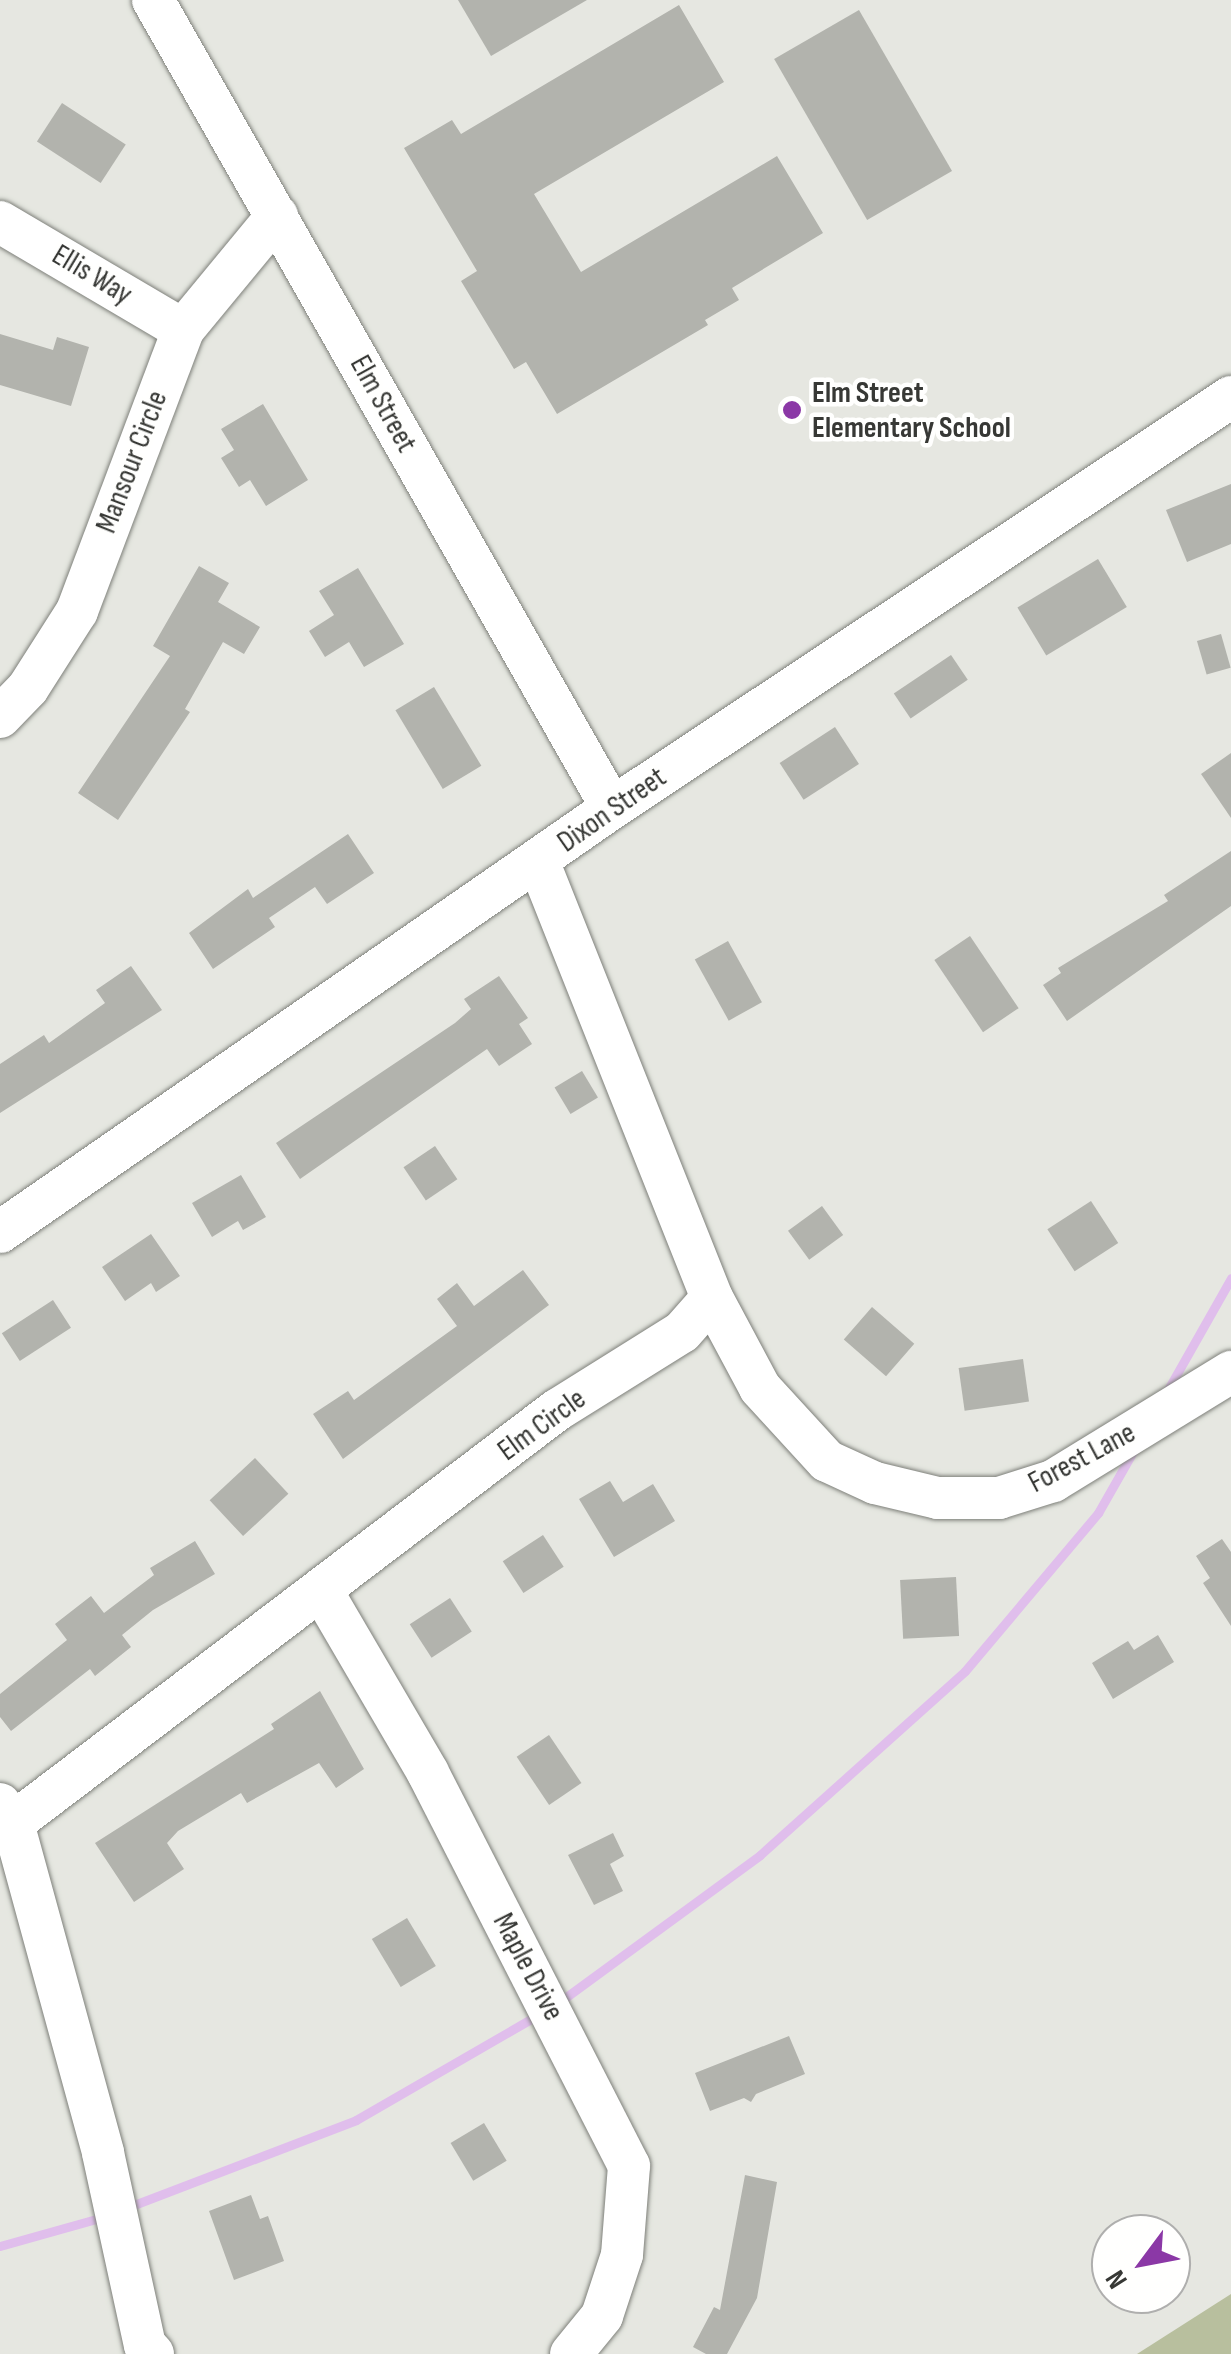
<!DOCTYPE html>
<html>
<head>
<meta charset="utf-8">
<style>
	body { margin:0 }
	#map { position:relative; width:1231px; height:2354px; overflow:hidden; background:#e6e7e1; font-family:"Sofia Sans Condensed",sans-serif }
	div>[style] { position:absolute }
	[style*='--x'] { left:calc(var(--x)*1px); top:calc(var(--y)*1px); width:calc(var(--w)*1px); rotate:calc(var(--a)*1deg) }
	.green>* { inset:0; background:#b8bf9e }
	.stream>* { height:9px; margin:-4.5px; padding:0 4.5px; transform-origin:4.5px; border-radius:4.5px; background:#e0beec }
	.building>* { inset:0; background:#b2b3ad; transform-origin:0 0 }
	.roads { filter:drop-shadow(0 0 2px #7e807a) drop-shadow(0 0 2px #7e807a) }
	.minor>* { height:42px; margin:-21px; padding:0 21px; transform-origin:21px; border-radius:21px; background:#fff }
	.dots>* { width:28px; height:28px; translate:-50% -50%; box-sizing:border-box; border:5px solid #fffffe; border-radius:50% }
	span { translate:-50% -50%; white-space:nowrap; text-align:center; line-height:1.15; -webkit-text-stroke:9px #fffffe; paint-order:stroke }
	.street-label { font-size:30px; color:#373835 }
	.poi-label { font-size:30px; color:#373835; font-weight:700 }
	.left { translate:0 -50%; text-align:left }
	.north { position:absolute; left:1091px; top:2214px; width:100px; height:100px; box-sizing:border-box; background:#fffffe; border:2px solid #afafae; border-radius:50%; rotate:238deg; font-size:28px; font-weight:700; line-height:40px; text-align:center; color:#373835 }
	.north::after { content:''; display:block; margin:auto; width:35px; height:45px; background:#8b38a6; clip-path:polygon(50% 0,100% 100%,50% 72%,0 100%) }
</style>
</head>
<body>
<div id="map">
	<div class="green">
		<i style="clip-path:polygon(1231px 2294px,1231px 2354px,1137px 2354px)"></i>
	</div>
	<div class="stream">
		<i style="--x:1166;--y:1393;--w:132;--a:-60.5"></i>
		<i style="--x:558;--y:2003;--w:250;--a:-36.2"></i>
		<i style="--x:760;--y:1855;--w:275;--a:-41.9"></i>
		<i style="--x:965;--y:1671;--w:207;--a:-49.9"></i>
		<i style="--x:1098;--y:1513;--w:73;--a:-60.3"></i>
		<i style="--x:126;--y:2208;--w:246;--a:-20.9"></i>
		<i style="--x:356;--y:2120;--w:214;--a:-30"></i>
		<i style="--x:0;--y:2246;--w:111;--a:-15.7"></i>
	</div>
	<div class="building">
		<i style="clip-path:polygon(458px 0,587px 0,491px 56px)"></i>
		<i style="clip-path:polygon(679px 5px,724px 82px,534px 194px,581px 272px,777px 156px,823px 233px,732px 288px,739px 300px,705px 320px,708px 325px,557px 414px,526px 362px,514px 369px,461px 281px,477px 271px,404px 148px,452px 120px,461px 134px)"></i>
		<i style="left:859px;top:10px;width:186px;height:98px;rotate:60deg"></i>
		<i style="left:62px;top:103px;width:76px;height:46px;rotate:33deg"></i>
		<i style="clip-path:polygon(0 334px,53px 350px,57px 337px,89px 347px,71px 406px,0 385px)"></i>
		<i style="clip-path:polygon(263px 404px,308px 480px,266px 506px,250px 480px,239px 487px,221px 458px,234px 450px,221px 429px)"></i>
		<i style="clip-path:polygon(1231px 484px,1231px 544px,1187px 562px,1166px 510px)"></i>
		<i style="left:1098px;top:559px;width:56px;height:94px;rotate:59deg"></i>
		<i style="clip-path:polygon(199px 566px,229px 583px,218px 602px,260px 627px,244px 654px,223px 642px,185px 709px,190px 712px,118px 820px,78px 793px,170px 656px,153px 646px)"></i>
		<i style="clip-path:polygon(358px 568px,404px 644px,364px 667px,349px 642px,325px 657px,309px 631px,334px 615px,319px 591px)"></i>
		<i style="left:1221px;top:634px;width:35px;height:25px;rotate:74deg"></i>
		<i style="left:951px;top:655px;width:30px;height:69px;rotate:56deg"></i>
		<i style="left:434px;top:687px;width:92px;height:45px;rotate:59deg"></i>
		<i style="left:835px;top:727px;width:44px;height:66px;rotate:57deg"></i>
		<i style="clip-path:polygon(1231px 753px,1231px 818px,1201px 774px)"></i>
		<i style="clip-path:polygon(348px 834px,374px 873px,327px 904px,315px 887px,269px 918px,275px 927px,213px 969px,189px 933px,248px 889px,253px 898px)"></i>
		<i style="clip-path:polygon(1231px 851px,1231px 906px,1067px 1021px,1043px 985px,1061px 973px,1058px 968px,1168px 901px,1164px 895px)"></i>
		<i style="left:970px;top:936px;width:87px;height:43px;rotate:56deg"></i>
		<i style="left:728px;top:941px;width:70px;height:38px;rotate:61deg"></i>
		<i style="clip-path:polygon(131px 966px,162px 1010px,0 1113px,0 1064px,44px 1035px,49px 1043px,105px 1003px,96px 990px)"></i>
		<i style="clip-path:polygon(499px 976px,528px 1018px,519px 1024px,532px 1044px,499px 1066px,487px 1049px,300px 1179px,276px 1143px,455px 1023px,471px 1009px,464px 999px)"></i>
		<i style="left:582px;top:1071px;width:31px;height:32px;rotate:59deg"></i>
		<i style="left:435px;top:1146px;width:40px;height:38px;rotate:56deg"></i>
		<i style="clip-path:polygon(241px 1175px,266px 1217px,243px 1230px,238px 1221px,212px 1237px,192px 1203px)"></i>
		<i style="left:1091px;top:1201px;width:50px;height:52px;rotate:57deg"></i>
		<i style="left:822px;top:1206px;width:36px;height:42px;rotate:54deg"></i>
		<i style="clip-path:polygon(151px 1234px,180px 1276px,156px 1292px,151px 1283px,125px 1301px,102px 1267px)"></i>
		<i style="clip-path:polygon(523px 1270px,549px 1305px,343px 1459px,313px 1414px,348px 1391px,354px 1400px,457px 1326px,437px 1299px,457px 1283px,474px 1306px)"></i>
		<i style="left:53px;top:1300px;width:33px;height:61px;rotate:57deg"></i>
		<i style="left:872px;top:1307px;width:56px;height:43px;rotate:41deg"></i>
		<i style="left:1023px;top:1359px;width:43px;height:65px;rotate:82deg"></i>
		<i style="left:255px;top:1458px;width:49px;height:62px;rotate:47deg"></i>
		<i style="clip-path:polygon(610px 1481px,623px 1502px,653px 1484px,675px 1521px,614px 1557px,579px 1499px)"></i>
		<i style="left:543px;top:1535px;width:38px;height:48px;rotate:57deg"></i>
		<i style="clip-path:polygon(1222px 1539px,1231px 1552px,1231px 1626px,1203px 1583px,1210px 1578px,1196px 1556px)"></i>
		<i style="clip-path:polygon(195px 1541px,215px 1574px,153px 1610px,122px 1635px,131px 1647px,95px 1676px,90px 1669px,11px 1731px,0 1717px,0 1694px,67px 1640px,55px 1624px,91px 1596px,104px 1613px,154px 1575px,150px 1568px)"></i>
		<i style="left:956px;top:1577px;width:59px;height:56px;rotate:87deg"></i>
		<i style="left:450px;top:1598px;width:40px;height:48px;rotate:57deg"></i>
		<i style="clip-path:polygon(1158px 1635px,1174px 1662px,1113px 1699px,1092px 1663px,1128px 1641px,1134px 1650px)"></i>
		<i style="clip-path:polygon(320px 1691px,364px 1769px,336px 1788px,319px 1763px,247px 1803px,241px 1793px,178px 1831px,167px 1843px,184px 1869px,134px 1902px,95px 1843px,274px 1729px,271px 1724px)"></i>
		<i style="left:549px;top:1735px;width:58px;height:39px;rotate:56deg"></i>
		<i style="clip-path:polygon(613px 1833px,624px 1856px,610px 1864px,623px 1891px,594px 1905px,568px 1855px)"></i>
		<i style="left:407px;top:1918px;width:56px;height:41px;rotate:59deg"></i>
		<i style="clip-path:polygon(789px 2036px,805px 2074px,756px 2094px,751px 2102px,744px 2098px,710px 2111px,695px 2073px)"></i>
		<i style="left:484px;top:2123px;width:44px;height:39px;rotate:59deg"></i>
		<i style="clip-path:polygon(745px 2175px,777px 2182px,757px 2298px,727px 2354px,706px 2354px,693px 2347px,714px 2307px,720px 2310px)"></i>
		<i style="clip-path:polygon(251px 2195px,260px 2219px,268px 2216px,284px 2261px,234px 2280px,209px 2211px)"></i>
	</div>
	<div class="roads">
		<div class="minor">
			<i style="--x:153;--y:0;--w:929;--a:60.4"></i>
			<i style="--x:0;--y:222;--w:212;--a:30.5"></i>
			<i style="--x:0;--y:717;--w:40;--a:-46"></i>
			<i style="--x:28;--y:688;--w:91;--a:-57.5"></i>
			<i style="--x:77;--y:611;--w:300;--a:-69.3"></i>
			<i style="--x:183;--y:330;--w:148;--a:-50.5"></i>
			<i style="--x:0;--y:1232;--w:745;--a:-34.71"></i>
			<i style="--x:612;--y:808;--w:743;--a:-33.58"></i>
			<i style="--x:712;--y:1298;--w:102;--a:61.9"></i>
			<i style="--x:760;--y:1388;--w:99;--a:47.5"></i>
			<i style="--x:827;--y:1461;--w:53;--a:24.6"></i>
			<i style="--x:875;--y:1483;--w:65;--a:13.4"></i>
			<i style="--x:938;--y:1498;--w:61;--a:0"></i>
			<i style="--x:999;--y:1498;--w:57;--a:-17.5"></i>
			<i style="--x:1053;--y:1481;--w:209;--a:-31.5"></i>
			<i style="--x:323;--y:1593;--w:208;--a:59.7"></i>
			<i style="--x:428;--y:1773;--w:441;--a:62.9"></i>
			<i style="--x:629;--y:2166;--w:89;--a:94.5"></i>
			<i style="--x:622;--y:2255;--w:64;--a:108.2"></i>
			<i style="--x:602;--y:2316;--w:49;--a:129.2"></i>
			<i style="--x:0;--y:1804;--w:23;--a:56"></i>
			<i style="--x:13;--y:1823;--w:342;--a:74.7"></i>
			<i style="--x:103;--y:2153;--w:197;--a:77.7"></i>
			<i style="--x:145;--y:2345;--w:12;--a:48"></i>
			<i style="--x:13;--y:1823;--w:683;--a:-37.21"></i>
			<i style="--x:557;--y:1410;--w:147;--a:-32"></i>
			<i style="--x:682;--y:1332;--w:45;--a:-48.6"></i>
			<i style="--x:712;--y:1298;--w:470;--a:-111.7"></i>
		</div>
	</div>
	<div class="dots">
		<i style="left:792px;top:410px;background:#8b38a6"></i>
	</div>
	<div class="street-label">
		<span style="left:92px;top:275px;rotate:31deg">Ellis Way</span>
		<span style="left:383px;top:404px;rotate:61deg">Elm Street</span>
		<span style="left:132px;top:462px;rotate:-69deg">Mansour Circle</span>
		<span style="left:612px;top:810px;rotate:-35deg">Dixon Street</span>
		<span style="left:542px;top:1425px;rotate:-36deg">Elm Circle</span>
		<span style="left:1082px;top:1458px;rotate:-28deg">Forest Lane</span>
		<span style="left:528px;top:1967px;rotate:62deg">Maple Drive</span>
	</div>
	<div class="poi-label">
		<span class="left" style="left:812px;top:410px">Elm Street<br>Elementary School</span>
	</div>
	<div class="north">N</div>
</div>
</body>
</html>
